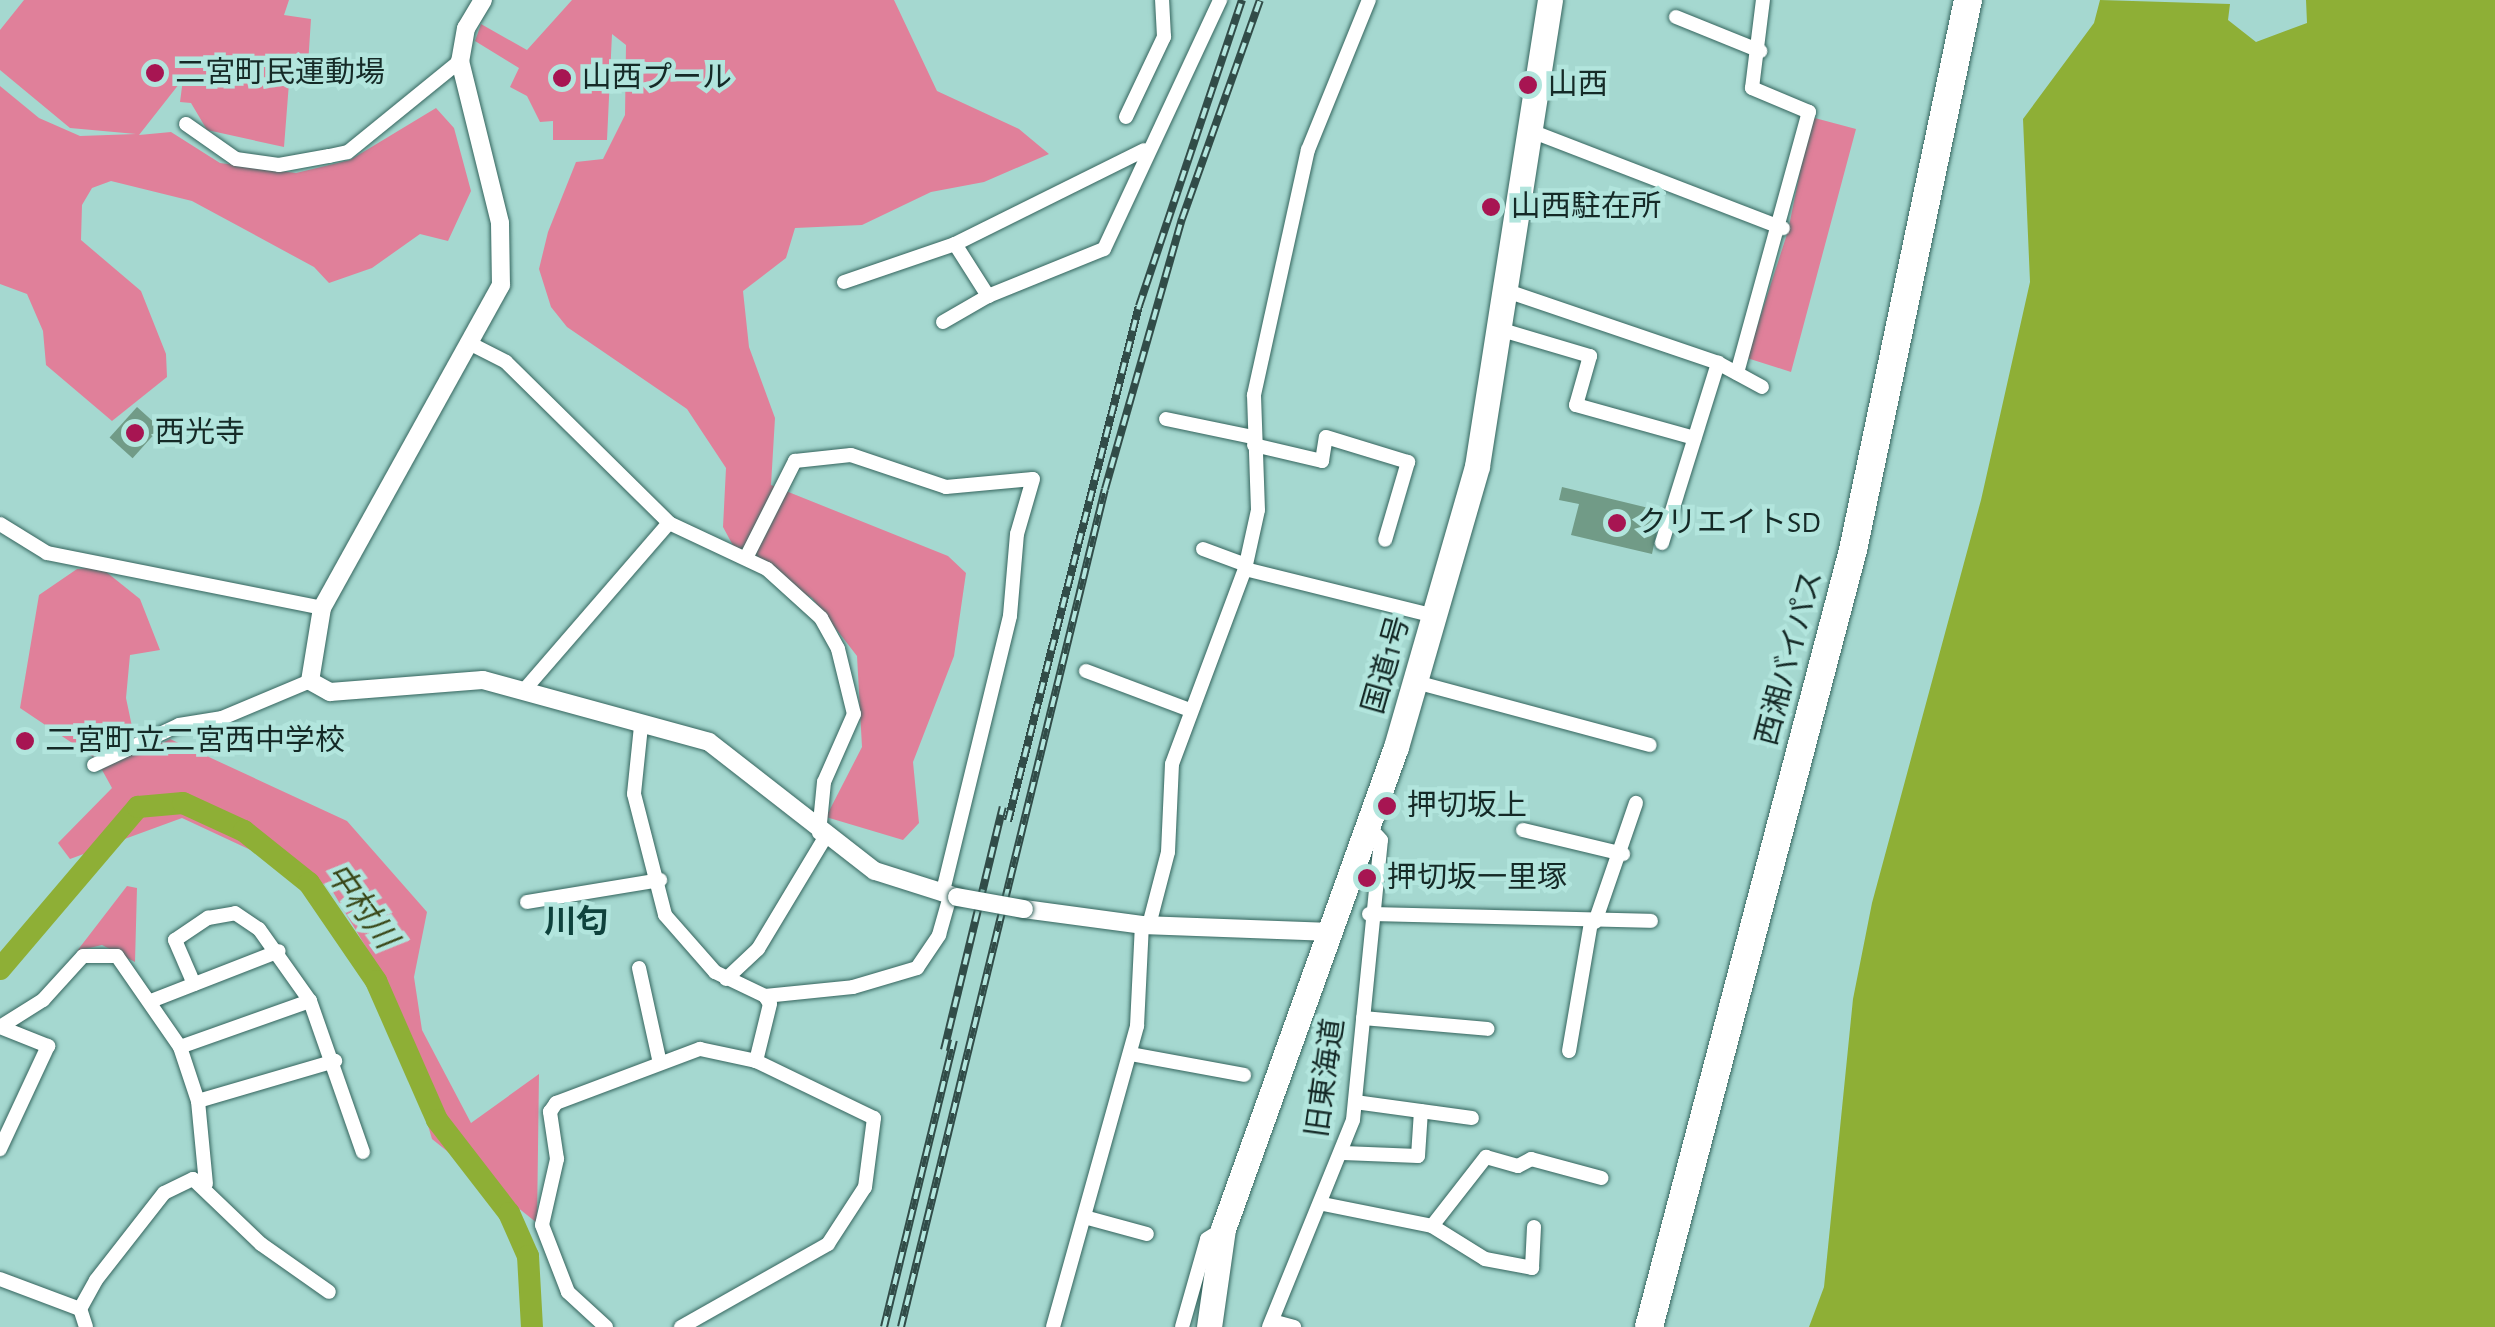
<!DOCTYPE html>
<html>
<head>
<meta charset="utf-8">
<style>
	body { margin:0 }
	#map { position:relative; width:2495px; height:1327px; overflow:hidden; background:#a5d8d0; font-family:"Alegreya Sans","Noto Sans JP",sans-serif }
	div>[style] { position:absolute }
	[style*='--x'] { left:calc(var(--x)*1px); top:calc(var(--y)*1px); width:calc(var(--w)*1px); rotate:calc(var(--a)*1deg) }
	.green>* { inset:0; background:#e0809a }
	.water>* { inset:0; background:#8eaf36 }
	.river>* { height:22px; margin:-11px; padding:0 11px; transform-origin:11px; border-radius:11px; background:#8eaf36 }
	.building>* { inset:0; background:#719b87; transform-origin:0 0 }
	.roads { filter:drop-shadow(0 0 2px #35655e) drop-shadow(0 0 2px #35655e) }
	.minor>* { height:14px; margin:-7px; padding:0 7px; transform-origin:7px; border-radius:7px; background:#fff }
	.tertiary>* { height:18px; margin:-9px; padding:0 9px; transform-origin:9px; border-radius:9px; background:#fff }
	.trunk>* { height:25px; margin:-12.5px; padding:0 12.5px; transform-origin:12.5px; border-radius:12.5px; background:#fff }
	.motorway>* { height:28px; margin:-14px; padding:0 14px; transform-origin:14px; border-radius:14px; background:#fff }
	.rail>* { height:8px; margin-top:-4px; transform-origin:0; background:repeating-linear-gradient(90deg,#b2e5dd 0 11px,#314c48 0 22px); box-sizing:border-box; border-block:2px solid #314c48 }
	.bridges { filter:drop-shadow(0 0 2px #35655e) drop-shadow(0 0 2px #35655e) }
	.tertiary-bridge>* { height:18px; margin:-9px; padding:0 9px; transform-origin:9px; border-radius:9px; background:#fff }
	.dots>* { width:28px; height:28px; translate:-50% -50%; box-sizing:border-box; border:5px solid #b2e5dd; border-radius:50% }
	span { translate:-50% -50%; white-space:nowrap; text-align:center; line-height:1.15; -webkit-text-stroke:9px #b2e5dd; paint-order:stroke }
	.poi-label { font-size:30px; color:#152a27 }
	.left { translate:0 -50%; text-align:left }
	.street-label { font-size:30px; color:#152a27 }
	.water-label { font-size:32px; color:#3a4819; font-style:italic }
	.neighbourhood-label { font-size:32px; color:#0e423c; font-weight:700 }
</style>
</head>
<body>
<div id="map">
	<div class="green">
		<i style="clip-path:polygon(24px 0,289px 0,284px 15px,311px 19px,307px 80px,289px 83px,284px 147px,207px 130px,191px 103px,180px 102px,183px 79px,139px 135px,171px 132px,220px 163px,296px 173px,350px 160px,436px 108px,454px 128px,471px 191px,448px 241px,420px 234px,372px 268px,329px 283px,314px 267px,192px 201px,111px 181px,92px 188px,82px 205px,81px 240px,141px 291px,166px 354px,167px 377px,112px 421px,46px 365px,43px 331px,27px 294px,0 284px,0 86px,39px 118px,80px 136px,136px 134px,70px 128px,0 70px,0 30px)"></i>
		<i style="clip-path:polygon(572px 0,894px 0,937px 91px,1019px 129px,1049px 154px,984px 182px,931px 192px,862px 225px,795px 228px,786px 258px,743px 291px,749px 347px,775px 418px,771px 485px,948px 556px,966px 573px,954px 656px,913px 762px,919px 823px,903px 840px,826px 817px,862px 747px,857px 656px,812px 598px,743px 564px,723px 527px,726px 468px,687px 409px,567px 327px,551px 307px,539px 269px,548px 232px,576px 162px,603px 159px,625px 115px,626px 45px,612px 34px,607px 140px,553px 140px,553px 121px,540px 122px,527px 96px,510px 87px,519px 68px,475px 41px,481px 24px,527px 50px)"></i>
		<i style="clip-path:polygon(1811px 117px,1856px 129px,1791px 372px,1747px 358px,1788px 231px)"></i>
		<i style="clip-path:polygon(100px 567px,140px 599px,160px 650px,130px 655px,126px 698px,138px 755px,170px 739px,347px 821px,427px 912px,414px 977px,422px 1030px,471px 1123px,539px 1074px,537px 1223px,432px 1139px,385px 979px,330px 887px,182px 818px,70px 859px,58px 843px,112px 788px,96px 759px,20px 708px,39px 595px,77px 569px)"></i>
		<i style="clip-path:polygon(127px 886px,137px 888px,135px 962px,102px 945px,77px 951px)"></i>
	</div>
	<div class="water">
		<i style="clip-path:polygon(2100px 0,2230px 4px,2228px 20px,2256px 42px,2307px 23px,2306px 0,2495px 0,2495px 1327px,1809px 1327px,1824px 1287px,1853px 999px,1872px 903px,1981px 500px,2030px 282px,2023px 119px,2094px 23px)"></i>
	</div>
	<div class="river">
		<i style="--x:0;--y:969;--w:213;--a:-49.6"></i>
		<i style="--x:138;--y:807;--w:45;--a:-5.1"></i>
		<i style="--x:183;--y:803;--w:67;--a:24.7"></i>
		<i style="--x:244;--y:831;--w:83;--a:38.7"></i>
		<i style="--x:309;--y:883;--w:119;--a:55.6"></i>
		<i style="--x:376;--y:981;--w:152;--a:66.3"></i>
		<i style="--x:437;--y:1120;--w:118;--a:52.3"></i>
		<i style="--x:509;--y:1213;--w:47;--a:66.2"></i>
		<i style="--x:528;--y:1256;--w:71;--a:86.8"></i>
	</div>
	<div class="building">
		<i style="left:137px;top:407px;width:31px;height:41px;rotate:42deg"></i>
		<i style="clip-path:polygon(1562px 487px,1661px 511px,1652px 554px,1571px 535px,1579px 504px,1559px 500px)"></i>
	</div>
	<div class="roads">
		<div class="minor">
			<i style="--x:1676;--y:17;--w:91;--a:22"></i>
			<i style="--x:1126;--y:117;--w:89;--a:-64.6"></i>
			<i style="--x:1164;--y:37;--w:37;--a:-93"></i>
			<i style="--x:186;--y:124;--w:61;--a:35"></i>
			<i style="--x:236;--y:159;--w:43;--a:7.9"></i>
			<i style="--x:279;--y:165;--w:51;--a:-10.2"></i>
			<i style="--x:329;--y:156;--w:19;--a:-12"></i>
			<i style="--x:348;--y:152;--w:144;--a:-39.1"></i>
			<i style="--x:1531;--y:131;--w:270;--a:21.1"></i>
			<i style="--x:955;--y:244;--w:62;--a:57.6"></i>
			<i style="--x:988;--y:296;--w:125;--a:-22.1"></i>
			<i style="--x:1104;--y:249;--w:275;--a:-65"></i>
			<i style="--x:844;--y:282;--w:117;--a:-18.9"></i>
			<i style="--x:955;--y:244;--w:211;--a:-26.4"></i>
			<i style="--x:1507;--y:291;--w:223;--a:18.8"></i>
			<i style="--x:1718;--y:363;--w:50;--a:28.6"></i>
			<i style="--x:943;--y:322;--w:52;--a:-30"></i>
			<i style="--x:1502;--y:330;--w:92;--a:16.5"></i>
			<i style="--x:1590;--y:356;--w:51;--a:105.9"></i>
			<i style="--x:1576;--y:405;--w:123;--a:15.6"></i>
			<i style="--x:473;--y:345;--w:37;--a:27"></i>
			<i style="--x:506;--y:362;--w:229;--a:44.6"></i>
			<i style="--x:669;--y:523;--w:108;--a:25.1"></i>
			<i style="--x:767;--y:569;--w:73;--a:42.2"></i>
			<i style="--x:821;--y:618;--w:35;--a:61"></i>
			<i style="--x:838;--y:649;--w:67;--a:76.2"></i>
			<i style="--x:854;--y:714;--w:74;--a:113.8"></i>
			<i style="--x:824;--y:782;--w:51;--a:95.6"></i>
			<i style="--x:1737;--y:373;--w:271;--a:-74.6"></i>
			<i style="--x:1809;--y:112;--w:62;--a:-157.2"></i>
			<i style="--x:1752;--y:88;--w:89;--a:-82.9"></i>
			<i style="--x:1166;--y:419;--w:89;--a:11.7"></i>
			<i style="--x:1254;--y:445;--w:70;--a:13.2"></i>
			<i style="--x:1322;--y:461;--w:24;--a:-81"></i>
			<i style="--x:1326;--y:437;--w:86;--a:17"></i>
			<i style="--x:1408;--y:462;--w:81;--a:106.4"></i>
			<i style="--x:0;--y:524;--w:55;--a:31.7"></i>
			<i style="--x:47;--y:553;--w:280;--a:11.3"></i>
			<i style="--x:1662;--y:543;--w:189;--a:-72.7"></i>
			<i style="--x:1203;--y:549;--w:46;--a:20.4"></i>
			<i style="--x:746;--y:558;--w:109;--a:-63.2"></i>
			<i style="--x:795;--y:461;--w:56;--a:-6.1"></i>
			<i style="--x:851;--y:455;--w:100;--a:18.6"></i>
			<i style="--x:946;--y:487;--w:87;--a:-5.3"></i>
			<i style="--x:1033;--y:479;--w:57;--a:106.2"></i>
			<i style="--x:1017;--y:534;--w:82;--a:94.9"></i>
			<i style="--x:1010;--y:616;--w:286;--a:103.7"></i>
			<i style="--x:1245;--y:569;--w:196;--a:13.9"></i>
			<i style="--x:1086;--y:671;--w:111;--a:20.6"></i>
			<i style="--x:1416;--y:682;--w:242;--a:15.1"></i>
			<i style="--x:526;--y:688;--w:218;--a:-49.1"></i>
			<i style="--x:641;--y:726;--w:68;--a:95.9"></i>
			<i style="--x:634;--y:794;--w:125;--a:75.6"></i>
			<i style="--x:665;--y:915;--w:76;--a:48.7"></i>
			<i style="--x:715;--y:972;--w:55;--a:25.6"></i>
			<i style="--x:765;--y:996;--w:9;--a:58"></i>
			<i style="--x:770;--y:1004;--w:59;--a:103.8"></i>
			<i style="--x:94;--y:765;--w:94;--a:-25.2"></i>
			<i style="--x:179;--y:725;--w:44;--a:-9.2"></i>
			<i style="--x:222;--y:718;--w:95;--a:-22.8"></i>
			<i style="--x:1523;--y:830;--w:103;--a:13.5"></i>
			<i style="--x:527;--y:902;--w:135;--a:-9.4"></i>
			<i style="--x:1369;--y:914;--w:282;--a:1.4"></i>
			<i style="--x:1595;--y:922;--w:126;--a:-71"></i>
			<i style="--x:1149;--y:925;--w:75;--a:-75.4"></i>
			<i style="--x:1168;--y:852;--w:88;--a:-87.4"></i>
			<i style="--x:1172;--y:764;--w:208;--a:-69.5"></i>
			<i style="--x:1245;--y:569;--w:60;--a:-77.6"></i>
			<i style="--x:1258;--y:510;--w:115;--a:-92"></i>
			<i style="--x:1254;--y:395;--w:251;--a:-77.6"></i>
			<i style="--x:1308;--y:150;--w:162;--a:-67.9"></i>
			<i style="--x:639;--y:968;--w:93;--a:77.6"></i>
			<i style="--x:726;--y:979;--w:44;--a:-43.2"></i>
			<i style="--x:758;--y:949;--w:132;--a:-59"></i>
			<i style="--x:194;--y:984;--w:48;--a:-113.4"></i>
			<i style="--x:175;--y:940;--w:40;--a:-34"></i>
			<i style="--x:208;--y:918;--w:27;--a:-10"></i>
			<i style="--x:235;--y:913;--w:29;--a:34"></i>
			<i style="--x:259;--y:929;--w:88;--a:54.7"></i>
			<i style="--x:310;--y:1001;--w:160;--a:70.7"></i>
			<i style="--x:765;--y:996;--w:88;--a:-5.8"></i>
			<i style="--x:853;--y:987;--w:67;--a:-16.5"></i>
			<i style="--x:917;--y:968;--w:40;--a:-56"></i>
			<i style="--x:939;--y:935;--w:41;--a:-74.2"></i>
			<i style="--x:151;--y:1001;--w:137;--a:-21.3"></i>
			<i style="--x:1363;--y:1018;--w:125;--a:5"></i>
			<i style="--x:0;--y:1027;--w:51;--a:-32.1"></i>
			<i style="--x:43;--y:1000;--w:59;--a:-47.7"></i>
			<i style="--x:83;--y:956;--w:34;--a:0"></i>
			<i style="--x:117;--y:956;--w:111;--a:55.3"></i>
			<i style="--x:180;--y:1047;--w:57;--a:71.6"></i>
			<i style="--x:198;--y:1101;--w:83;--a:84.5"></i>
			<i style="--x:0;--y:1027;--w:52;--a:21.6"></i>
			<i style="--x:48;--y:1046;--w:114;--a:115"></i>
			<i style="--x:180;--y:1047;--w:138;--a:-19.5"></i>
			<i style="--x:1569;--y:1051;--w:131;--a:-80.3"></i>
			<i style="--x:1130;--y:1054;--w:116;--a:10.4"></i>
			<i style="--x:198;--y:1101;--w:143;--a:-16.3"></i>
			<i style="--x:1355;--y:1102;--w:118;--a:7.8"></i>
			<i style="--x:1343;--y:1153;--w:75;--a:2.3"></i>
			<i style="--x:1418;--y:1156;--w:45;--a:-86.2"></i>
			<i style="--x:1323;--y:1204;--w:111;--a:11.4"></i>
			<i style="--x:1432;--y:1226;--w:62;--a:31.9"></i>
			<i style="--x:1485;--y:1259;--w:48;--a:10.8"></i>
			<i style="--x:1532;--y:1268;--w:41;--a:-87.2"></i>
			<i style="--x:1088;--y:1218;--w:61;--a:15.2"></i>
			<i style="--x:1432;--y:1226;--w:88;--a:-52"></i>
			<i style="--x:1486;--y:1157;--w:33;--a:16"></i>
			<i style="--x:1518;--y:1166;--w:15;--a:-28"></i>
			<i style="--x:1531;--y:1159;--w:73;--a:15"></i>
			<i style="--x:0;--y:1279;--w:85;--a:20.6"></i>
			<i style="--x:1272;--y:1321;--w:23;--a:15"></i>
			<i style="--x:86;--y:1327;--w:19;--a:-108"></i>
			<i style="--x:80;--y:1309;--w:33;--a:-61"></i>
			<i style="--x:96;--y:1280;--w:110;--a:-52"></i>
			<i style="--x:164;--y:1193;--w:32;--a:-26"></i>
			<i style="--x:193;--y:1179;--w:94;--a:43.7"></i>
			<i style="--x:261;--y:1244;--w:83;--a:35.2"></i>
			<i style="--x:606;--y:1327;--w:52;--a:-137.4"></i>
			<i style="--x:568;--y:1292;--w:72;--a:-111.2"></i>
			<i style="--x:542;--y:1225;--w:68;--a:-77.2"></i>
			<i style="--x:557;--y:1159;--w:48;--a:-98.5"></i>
			<i style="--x:550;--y:1112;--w:11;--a:-56"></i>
			<i style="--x:556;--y:1103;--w:154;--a:-20.6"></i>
			<i style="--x:700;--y:1049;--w:57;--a:12.1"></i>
			<i style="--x:756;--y:1061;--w:131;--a:25.8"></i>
			<i style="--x:874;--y:1118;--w:70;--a:97.4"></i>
			<i style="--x:865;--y:1187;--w:68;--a:123"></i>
			<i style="--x:828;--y:1244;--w:169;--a:150.5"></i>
			<i style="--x:1053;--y:1327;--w:313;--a:-74.4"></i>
			<i style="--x:1137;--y:1026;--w:101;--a:-87.2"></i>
			<i style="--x:1182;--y:1327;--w:91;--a:-74.1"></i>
			<i style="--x:1207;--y:1239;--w:19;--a:-32"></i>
			<i style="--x:1269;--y:1327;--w:223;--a:-67.9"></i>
			<i style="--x:1353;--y:1120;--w:281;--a:-84.3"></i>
			<i style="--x:1381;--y:840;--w:18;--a:-133"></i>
		</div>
		<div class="tertiary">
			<i style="--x:483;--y:0;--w:33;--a:121"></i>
			<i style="--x:466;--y:28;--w:34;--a:100"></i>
			<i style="--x:460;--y:61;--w:167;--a:76.1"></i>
			<i style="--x:500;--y:223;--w:62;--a:89.1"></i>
			<i style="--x:501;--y:285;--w:369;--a:119"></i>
			<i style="--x:322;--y:608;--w:74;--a:99.3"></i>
			<i style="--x:310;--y:681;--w:23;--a:29"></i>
			<i style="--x:330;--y:692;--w:153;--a:-4.5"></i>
			<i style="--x:483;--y:680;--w:234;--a:15.3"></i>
			<i style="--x:709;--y:742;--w:210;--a:37.9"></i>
			<i style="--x:875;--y:871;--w:86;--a:17.6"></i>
			<i style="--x:1024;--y:909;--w:119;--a:7.7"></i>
			<i style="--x:1142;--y:925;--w:190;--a:2.1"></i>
		</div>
		<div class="trunk">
			<i style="--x:1209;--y:1327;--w:99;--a:-81.9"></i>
			<i style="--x:1223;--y:1229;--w:512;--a:-70.26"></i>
			<i style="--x:1396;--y:747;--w:292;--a:-73.9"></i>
			<i style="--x:1477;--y:466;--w:472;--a:-81.1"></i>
		</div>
		<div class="motorway">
			<i style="--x:1649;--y:1327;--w:803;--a:-75.29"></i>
			<i style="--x:1853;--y:550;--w:562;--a:-78.19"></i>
		</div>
	</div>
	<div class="rail">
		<i style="--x:1008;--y:821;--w:531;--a:-75.73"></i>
		<i style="--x:1139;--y:306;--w:323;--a:-71.4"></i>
		<i style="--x:944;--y:1050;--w:250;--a:-76.4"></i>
		<i style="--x:884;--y:1327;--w:295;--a:-76.3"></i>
		<i style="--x:901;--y:1327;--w:862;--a:-76.32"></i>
		<i style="--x:1105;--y:489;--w:281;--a:-74.1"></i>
		<i style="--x:1182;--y:219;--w:232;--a:-70.4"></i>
	</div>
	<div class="bridges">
		<div class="tertiary-bridge">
			<i style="--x:957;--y:897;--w:68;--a:10.2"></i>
		</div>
	</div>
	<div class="dots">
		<i style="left:155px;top:73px;background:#a71552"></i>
		<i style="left:562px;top:78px;background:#a71552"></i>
		<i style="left:1528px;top:85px;background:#a71552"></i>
		<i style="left:1491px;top:207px;background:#a71552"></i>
		<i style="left:135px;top:433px;background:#a71552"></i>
		<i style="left:1617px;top:523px;background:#a71552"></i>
		<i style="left:25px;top:741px;background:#a71552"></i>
		<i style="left:1387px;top:806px;background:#a71552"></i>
		<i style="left:1367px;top:878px;background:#a71552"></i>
	</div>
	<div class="poi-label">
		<span class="left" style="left:175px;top:73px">二宮町民運動場</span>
		<span class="left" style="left:582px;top:78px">山西プール</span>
		<span class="left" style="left:1548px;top:85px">山西</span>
		<span class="left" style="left:1511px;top:207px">山西駐在所</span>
		<span class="left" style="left:155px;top:433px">西光寺</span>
		<span class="left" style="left:1637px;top:523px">クリエイトSD</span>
		<span class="left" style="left:45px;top:741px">二宮町立二宮西中学校</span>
		<span class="left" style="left:1407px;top:806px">押切坂上</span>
		<span class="left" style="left:1387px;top:878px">押切坂一里塚</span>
	</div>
	<div class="street-label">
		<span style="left:1790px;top:658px;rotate:-75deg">西湘バイパス</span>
		<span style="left:1387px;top:665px;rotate:-74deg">国道1号</span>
		<span style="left:1326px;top:1078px;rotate:-82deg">旧東海道</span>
	</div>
	<div class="water-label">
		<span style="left:361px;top:906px;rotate:54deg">中村川</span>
	</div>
	<div class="neighbourhood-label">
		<span style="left:576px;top:922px">川匂</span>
	</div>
</div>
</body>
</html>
